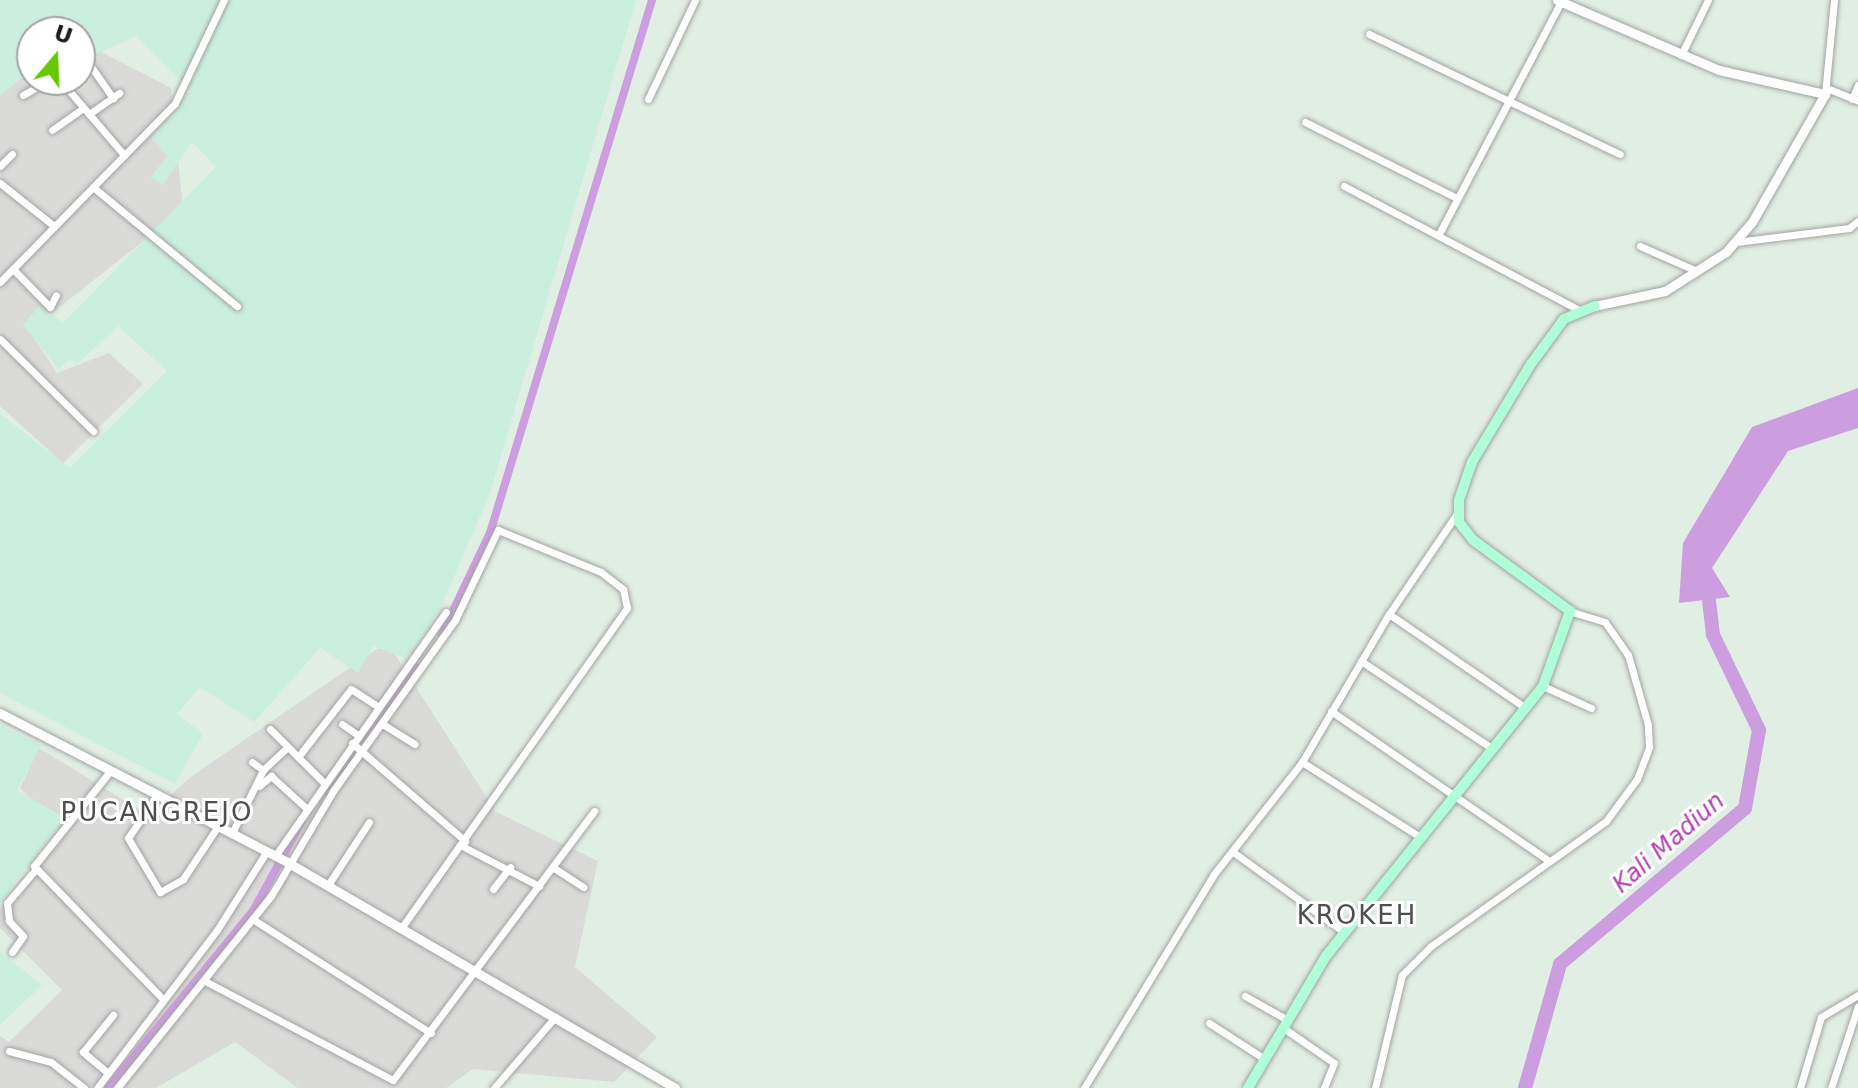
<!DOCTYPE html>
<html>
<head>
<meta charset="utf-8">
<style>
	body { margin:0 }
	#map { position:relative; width:1858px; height:1088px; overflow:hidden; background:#e1eee3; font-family:"DejaVu Sans",sans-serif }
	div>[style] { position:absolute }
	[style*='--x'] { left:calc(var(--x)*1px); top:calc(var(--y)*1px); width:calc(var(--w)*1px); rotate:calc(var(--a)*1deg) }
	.residential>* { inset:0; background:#dadad9 }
	.farmland>* { inset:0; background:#caefdf }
	.water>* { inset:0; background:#cd9edf }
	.canal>* { height:8px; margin:-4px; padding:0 4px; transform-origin:4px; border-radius:4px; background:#cd9edf }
	.river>* { height:14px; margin:-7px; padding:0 7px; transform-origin:7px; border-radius:7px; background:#cd9edf }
	.roads { filter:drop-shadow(0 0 2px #a3a3a3) drop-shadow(0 0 2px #a3a3a3) }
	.minor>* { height:7px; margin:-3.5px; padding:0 3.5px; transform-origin:3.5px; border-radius:3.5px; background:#fff }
	.tertiary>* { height:9px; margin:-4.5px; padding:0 4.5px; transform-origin:4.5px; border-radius:4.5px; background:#fff }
	.secondary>* { height:10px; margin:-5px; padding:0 5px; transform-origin:5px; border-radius:5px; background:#b0fdda }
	span { translate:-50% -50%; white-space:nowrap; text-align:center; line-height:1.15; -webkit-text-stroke:6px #fff; paint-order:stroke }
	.water-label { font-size:24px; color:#b043b1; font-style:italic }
	.quarter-label { font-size:26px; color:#4f4f4f; letter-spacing:2px }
	.north { position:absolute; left:16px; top:16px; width:80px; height:80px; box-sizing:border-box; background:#fff; border:2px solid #a4a4a4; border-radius:50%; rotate:19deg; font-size:22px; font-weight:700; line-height:32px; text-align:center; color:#1c1c1c }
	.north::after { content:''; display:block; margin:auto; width:28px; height:36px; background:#65c800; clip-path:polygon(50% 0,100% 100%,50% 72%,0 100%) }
</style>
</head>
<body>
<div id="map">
	<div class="residential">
		<i style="clip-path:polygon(80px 41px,171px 88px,183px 210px,29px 331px,57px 373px,109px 353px,143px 384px,63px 463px,0 406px,0 87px,32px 68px,32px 80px,80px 80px)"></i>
		<i style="clip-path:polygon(387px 642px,496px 812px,598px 861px,575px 967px,657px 1037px,614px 1082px,473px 1069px,446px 1088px,298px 1088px,235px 1042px,156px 1088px,0 1088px,0 1036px,9px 1042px,62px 990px,0 928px,0 909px,62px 832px,20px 788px,39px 748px,148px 815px,192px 776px)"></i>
	</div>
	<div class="farmland">
		<i style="clip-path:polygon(0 0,636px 0,490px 493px,441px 607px,407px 659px,373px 646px,358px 673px,320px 648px,254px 722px,200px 687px,177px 714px,203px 734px,175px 784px,0 693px,0 414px,70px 468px,167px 371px,118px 326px,77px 364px,70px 359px,59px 369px,23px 325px,39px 306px,63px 323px,216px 167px,192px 142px,163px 185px,151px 177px,167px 156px,151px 138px,190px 91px,136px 36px,92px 56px,80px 46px,80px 32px,32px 32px,32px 69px,0 96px)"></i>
		<i style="clip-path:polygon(0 725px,41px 745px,17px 790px,65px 818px,0 902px)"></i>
		<i style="clip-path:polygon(0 952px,42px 985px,0 1025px)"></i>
	</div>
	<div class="water">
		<i style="clip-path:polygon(1858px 388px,1858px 428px,1788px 451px,1712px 568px,1730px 597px,1679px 603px,1683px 543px,1752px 427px)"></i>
	</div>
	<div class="canal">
		<i style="--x:442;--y:634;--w:112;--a:-64.6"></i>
		<i style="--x:490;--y:533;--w:557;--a:-73.09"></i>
		<i style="--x:325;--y:791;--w:154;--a:-53.4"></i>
		<i style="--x:108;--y:1088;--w:229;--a:-50.7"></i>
		<i style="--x:253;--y:911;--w:102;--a:-61.4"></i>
	</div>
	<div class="river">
		<i style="--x:1525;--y:1088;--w:129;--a:-74.2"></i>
		<i style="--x:1560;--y:964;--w:242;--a:-40.1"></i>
		<i style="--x:1745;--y:808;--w:79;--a:-79.8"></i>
		<i style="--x:1759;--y:730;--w:106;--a:-115.8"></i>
		<i style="--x:1713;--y:635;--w:52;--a:-96.6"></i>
	</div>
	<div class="roads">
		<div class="minor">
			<i style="--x:1369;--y:34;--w:278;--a:25.6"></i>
			<i style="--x:1681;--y:55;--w:61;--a:-63.9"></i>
			<i style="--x:80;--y:65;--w:12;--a:14"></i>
			<i style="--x:92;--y:68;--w:37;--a:55"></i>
			<i style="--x:60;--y:80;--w:99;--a:49.5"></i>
			<i style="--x:1829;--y:89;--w:31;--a:22"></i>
			<i style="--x:1825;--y:94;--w:94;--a:-84.5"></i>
			<i style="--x:23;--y:95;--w:30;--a:-30"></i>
			<i style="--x:648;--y:99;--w:110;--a:-64.6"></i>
			<i style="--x:1852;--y:99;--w:15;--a:-67"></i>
			<i style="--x:89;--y:114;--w:37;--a:-35"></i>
			<i style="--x:1305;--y:122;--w:170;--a:26.6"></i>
			<i style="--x:52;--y:130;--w:38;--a:-35"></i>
			<i style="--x:0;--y:166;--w:17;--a:-45"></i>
			<i style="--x:0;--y:183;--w:69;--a:38.5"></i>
			<i style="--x:1344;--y:186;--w:266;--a:27.8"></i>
			<i style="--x:93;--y:187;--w:187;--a:39.6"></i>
			<i style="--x:1440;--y:232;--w:262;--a:-62.3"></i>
			<i style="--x:1736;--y:242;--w:114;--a:-7.1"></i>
			<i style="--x:1849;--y:228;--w:11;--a:-38"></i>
			<i style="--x:1640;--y:246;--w:62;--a:23.7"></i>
			<i style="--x:13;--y:269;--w:53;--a:45.8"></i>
			<i style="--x:50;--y:307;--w:13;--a:-63"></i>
			<i style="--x:0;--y:282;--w:250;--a:-45.6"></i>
			<i style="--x:175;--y:103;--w:114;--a:-64.6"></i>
			<i style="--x:0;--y:339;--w:131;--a:44.7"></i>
			<i style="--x:1389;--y:614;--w:123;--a:-55.9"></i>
			<i style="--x:1361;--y:661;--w:159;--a:33.7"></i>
			<i style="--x:1543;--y:686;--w:53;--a:24.6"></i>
			<i style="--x:1331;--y:711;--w:265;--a:34.5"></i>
			<i style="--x:342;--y:724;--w:19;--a:35"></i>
			<i style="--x:384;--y:725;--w:36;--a:32"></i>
			<i style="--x:270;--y:729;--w:75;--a:45"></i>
			<i style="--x:352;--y:743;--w:150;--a:40.9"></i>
			<i style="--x:298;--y:757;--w:86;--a:-52.1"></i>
			<i style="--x:351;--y:689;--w:33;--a:33"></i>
			<i style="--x:252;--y:762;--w:14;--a:36"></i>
			<i style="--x:1302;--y:762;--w:140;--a:32.4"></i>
			<i style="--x:111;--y:770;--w:123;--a:128.7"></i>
			<i style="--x:34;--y:866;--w:185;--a:45.9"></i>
			<i style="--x:259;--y:786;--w:16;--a:-40"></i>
			<i style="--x:271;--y:776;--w:46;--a:42.4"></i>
			<i style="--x:158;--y:794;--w:53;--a:124.3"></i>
			<i style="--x:128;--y:838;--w:63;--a:59.3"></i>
			<i style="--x:160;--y:892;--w:26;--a:-29"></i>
			<i style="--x:183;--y:879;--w:64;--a:-56.6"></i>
			<i style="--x:232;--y:833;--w:70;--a:-63.8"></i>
			<i style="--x:263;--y:770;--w:34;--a:-43"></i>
			<i style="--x:462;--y:846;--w:87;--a:27.5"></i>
			<i style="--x:1233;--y:852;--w:137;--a:35.8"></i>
			<i style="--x:275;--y:856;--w:298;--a:-55"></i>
			<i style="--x:554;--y:868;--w:35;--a:33"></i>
			<i style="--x:328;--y:885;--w:75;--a:-56.9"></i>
			<i style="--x:493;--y:889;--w:28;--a:-52"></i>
			<i style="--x:254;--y:920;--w:210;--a:32.6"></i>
			<i style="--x:12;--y:952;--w:19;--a:-55"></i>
			<i style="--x:23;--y:936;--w:21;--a:-133"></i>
			<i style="--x:9;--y:921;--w:18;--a:-96"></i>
			<i style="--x:7;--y:903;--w:43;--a:-49.7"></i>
			<i style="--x:205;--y:981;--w:212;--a:27.8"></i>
			<i style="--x:393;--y:1080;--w:336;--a:-53.2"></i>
			<i style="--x:1245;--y:996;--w:45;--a:29.4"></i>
			<i style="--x:1209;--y:1023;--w:64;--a:32.9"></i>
			<i style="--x:1282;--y:1027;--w:63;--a:34.7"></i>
			<i style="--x:1334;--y:1063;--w:27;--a:112"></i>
			<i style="--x:9;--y:1051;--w:43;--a:14.7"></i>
			<i style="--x:51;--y:1062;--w:42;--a:38.2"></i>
			<i style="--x:108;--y:1073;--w:33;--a:-140"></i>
			<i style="--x:83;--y:1052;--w:48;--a:-51"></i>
			<i style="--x:97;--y:1088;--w:198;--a:-52.8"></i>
			<i style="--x:217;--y:930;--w:93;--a:-57.7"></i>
			<i style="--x:117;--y:1088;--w:246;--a:-51.3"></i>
			<i style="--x:271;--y:896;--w:122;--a:-59.4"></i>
			<i style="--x:333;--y:791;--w:210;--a:-54.5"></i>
			<i style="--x:455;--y:620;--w:100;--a:-64.5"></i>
			<i style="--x:498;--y:530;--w:111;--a:22.2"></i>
			<i style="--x:601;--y:572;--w:28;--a:38"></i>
			<i style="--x:623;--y:589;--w:19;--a:78"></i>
			<i style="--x:627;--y:608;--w:390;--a:125.2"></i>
			<i style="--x:494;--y:1088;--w:94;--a:-49.3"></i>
			<i style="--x:1084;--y:1088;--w:250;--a:-58.7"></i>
			<i style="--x:1214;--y:874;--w:142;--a:-51.8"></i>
			<i style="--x:1302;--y:762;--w:172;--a:-59.6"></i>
			<i style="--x:1389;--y:614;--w:166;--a:34.5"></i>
			<i style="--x:1375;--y:1088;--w:116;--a:-76.6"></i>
			<i style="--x:1402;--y:975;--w:41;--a:-45"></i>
			<i style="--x:1431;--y:946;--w:215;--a:-35.5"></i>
			<i style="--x:1606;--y:821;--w:52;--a:-53.6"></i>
			<i style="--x:1637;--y:779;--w:34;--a:-69"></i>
			<i style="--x:1649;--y:747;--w:22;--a:-93"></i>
			<i style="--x:1648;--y:725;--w:73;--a:-105.9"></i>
			<i style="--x:1628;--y:655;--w:40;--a:-124.9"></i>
			<i style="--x:1605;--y:622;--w:37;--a:-163"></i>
			<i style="--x:1800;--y:1088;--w:74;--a:-73.5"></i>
			<i style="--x:1821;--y:1017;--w:43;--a:-30.7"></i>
			<i style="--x:1831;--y:1088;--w:86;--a:-71.8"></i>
		</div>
		<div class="tertiary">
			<i style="--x:1557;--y:0;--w:176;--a:23.4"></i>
			<i style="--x:1719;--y:70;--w:109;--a:12.8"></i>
			<i style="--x:1825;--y:94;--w:147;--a:119.7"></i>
			<i style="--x:1752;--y:222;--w:40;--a:131"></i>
			<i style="--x:1726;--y:252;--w:72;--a:147.4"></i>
			<i style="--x:1665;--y:291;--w:73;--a:168.1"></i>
			<i style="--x:0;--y:713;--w:323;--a:27.4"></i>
			<i style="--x:287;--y:862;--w:449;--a:30.2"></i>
		</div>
		<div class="secondary">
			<i style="--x:1248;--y:1088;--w:153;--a:-59.4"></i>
			<i style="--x:1326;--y:956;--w:346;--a:-51.2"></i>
			<i style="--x:1543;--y:686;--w:80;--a:-70.2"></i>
			<i style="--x:1570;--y:611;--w:120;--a:-143.8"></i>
			<i style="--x:1473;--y:540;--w:23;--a:-128"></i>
			<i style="--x:1459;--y:522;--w:22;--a:-90"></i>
			<i style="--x:1459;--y:500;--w:40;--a:-71.1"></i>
			<i style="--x:1472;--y:462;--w:114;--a:-59"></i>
			<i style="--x:1531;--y:364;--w:56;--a:-53.7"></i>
			<i style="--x:1564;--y:319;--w:33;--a:-23"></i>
		</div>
	</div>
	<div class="water-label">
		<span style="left:1669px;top:843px;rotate:-41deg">Kali Madiun</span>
	</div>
	<div class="quarter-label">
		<span style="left:157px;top:813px">PUCANGREJO</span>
		<span style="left:1357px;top:916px">KROKEH</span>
	</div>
	<div class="north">U</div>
</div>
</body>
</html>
